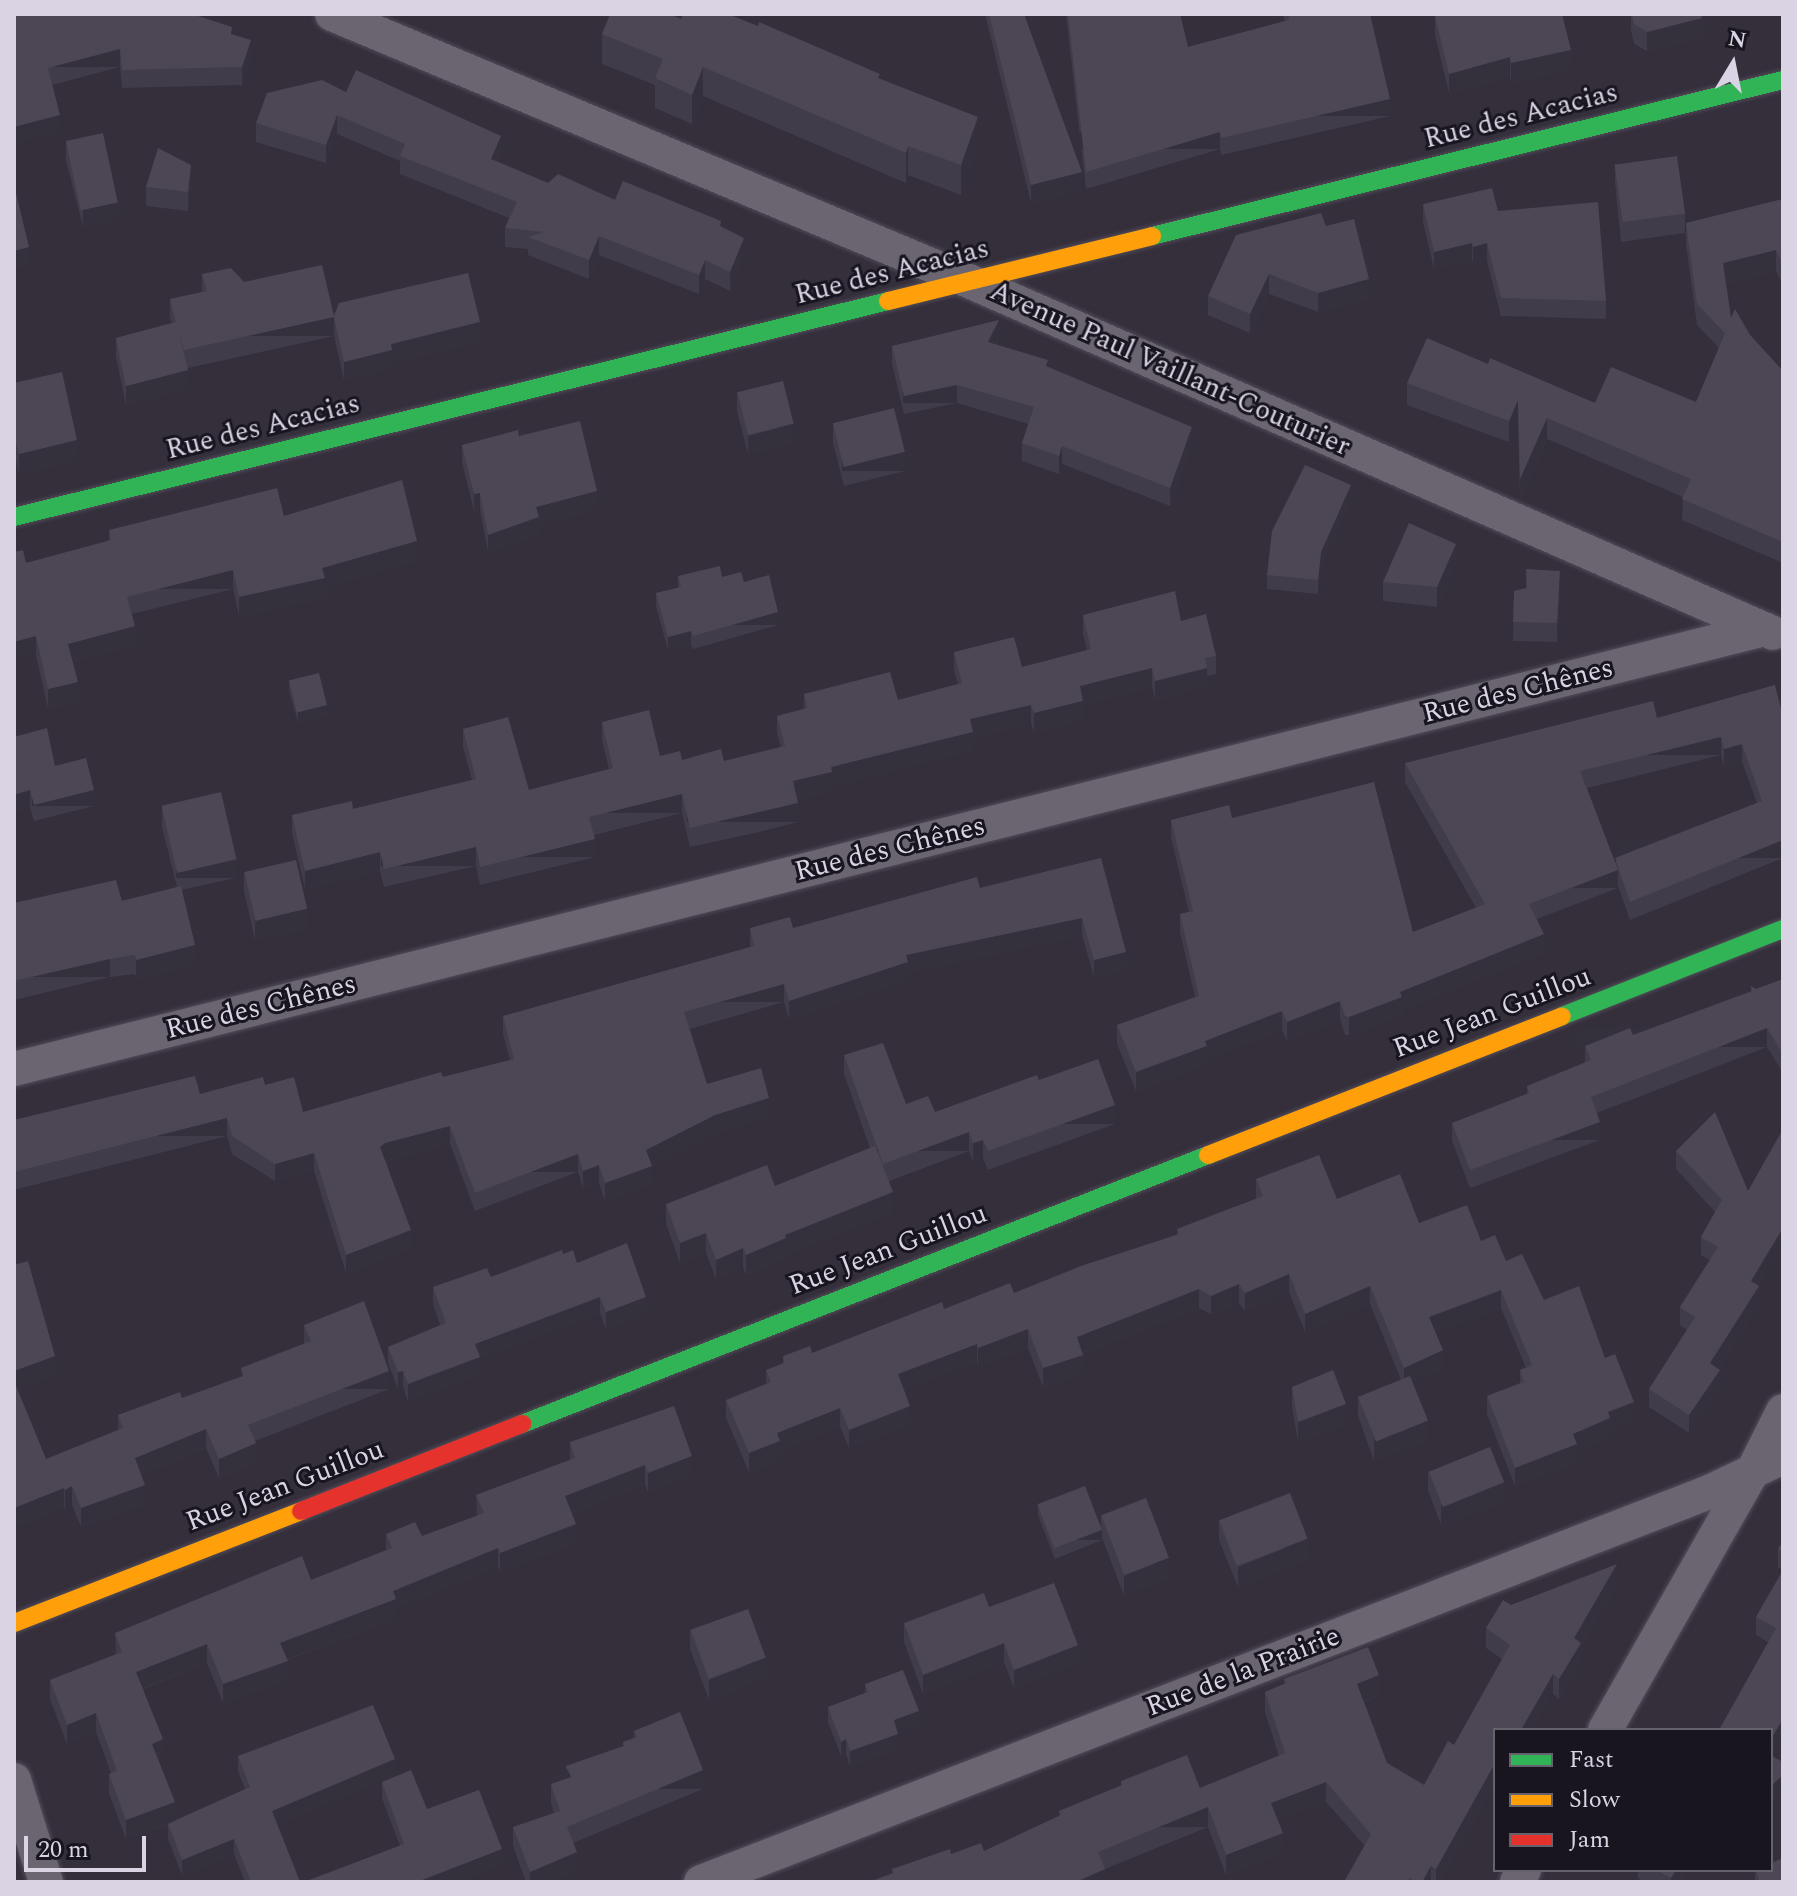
<!DOCTYPE html>
<html>
<head>
<meta charset="utf-8">
<style>
	body { margin:0 }
	#map { position:relative; width:1797px; height:1896px; overflow:hidden; background:#342f3b; font-family:Spectral,serif }
	div>[style] { position:absolute }
	[style*='--x'] { left:calc(var(--x)*1px); top:calc(var(--y)*1px); width:calc(var(--w)*1px); rotate:calc(var(--a)*1deg) }
	.roads { filter:drop-shadow(0 0 2px #524c59) drop-shadow(0 0 2px #524c59) }
	.street>* { height:34px; margin:-17px; padding:0 17px; transform-origin:17px; border-radius:17px; background:#6a6571 }
	.fast>* { height:18px; margin:-9px; padding:0 9px; transform-origin:9px; border-radius:9px; background:#30b455 }
	.slow>* { height:18px; margin:-9px; padding:0 9px; transform-origin:9px; border-radius:9px; background:#ff9f0a }
	.jam>* { height:18px; margin:-9px; padding:0 9px; transform-origin:9px; border-radius:9px; background:#e5322d }
	.wall>* { inset:0; background:#413c49 }
	.shaded-wall>* { inset:0; background:#35313c; transform-origin:0 0 }
	.building>* { inset:0; background:#4c4655; transform-origin:0 0 }
	span { translate:-50% -50%; white-space:nowrap; text-align:center; line-height:1.15; -webkit-text-stroke:6px #19151f; paint-order:stroke }
	.street-label { font-size:28px; color:#d9d3e3 }
	.frame { position:absolute; inset:0; border:16px solid #d9d3e3; pointer-events:none }
	.legend { position:absolute; left:1493px; top:1728px; width:280px; height:144px; box-sizing:border-box; background:#19151f; border:2px solid #66616d; margin:0; padding:10px 14px; list-style:none; font-size:24px; color:#d9d3e3 }
	.legend li { display:flex; align-items:center; gap:16px; height:40px }
	.legend b { width:40px; border:2px solid #66616d }
	.north { position:absolute; left:1693px; top:24px; width:80px; height:80px; -webkit-text-stroke:6px #19151f; paint-order:stroke; rotate:10deg; font-size:22px; font-weight:700; line-height:32px; text-align:center; color:#d9d3e3 }
	.north::after { content:''; display:block; margin:auto; width:28px; height:36px; background:#d9d3e3; clip-path:polygon(50% 0,100% 100%,50% 72%,0 100%) }
	.scale { position:absolute; left:24px; top:1836px; width:122px; height:36px; box-sizing:border-box; border:4px solid #d9d3e3; border-top:0; padding-left:10px; font-size:24px; line-height:28px; white-space:nowrap; color:#d9d3e3; -webkit-text-stroke:6px #19151f; paint-order:stroke }
</style>
</head>
<body>
<div id="map">
	<div class="roads">
		<div class="street">
			<i style="--x:332;--y:14;--w:693;--a:22.75"></i>
			<i style="--x:971;--y:282;--w:875;--a:23.64"></i>
			<i style="--x:14;--y:1069;--w:1805;--a:-14.11"></i>
			<i style="--x:1605;--y:1730;--w:298;--a:-60.3"></i>
			<i style="--x:1753;--y:1471;--w:67;--a:-63.4"></i>
			<i style="--x:14;--y:1780;--w:107;--a:72.6"></i>
			<i style="--x:701;--y:1882;--w:1081;--a:-21.15"></i>
			<i style="--x:1709;--y:1492;--w:82;--a:-25.3"></i>
			<i style="--x:1517;--y:1882;--w:14;--a:-60"></i>
		</div>
		<div class="fast">
			<i style="--x:1152;--y:236;--w:650;--a:-13.89"></i>
			<i style="--x:14;--y:517;--w:900;--a:-13.88"></i>
			<i style="--x:1562;--y:1016;--w:238;--a:-21.5"></i>
			<i style="--x:522;--y:1424;--w:737;--a:-21.41"></i>
		</div>
		<div class="slow">
			<i style="--x:888;--y:301;--w:272;--a:-13.8"></i>
			<i style="--x:1208;--y:1155;--w:380;--a:-21.4"></i>
			<i style="--x:14;--y:1623;--w:308;--a:-21.3"></i>
		</div>
		<div class="jam">
			<i style="--x:301;--y:1511;--w:238;--a:-21.5"></i>
		</div>
	</div>
	<div class="wall">
		<i style="clip-path:polygon(14px 14px,232px 35px,251px 58px,242px 85px,122px 88px,120px 67px,52px 85px,60px 133px)"></i>
		<i style="clip-path:polygon(985px 14px,1024px 14px,1082px 190px,1031px 203px)"></i>
		<i style="clip-path:polygon(1066px 14px,1180px 14px,1188px 47px,1285px 21px,1283px 14px,1369px 14px,1390px 116px,1221px 155px,1220px 149px,1086px 189px)"></i>
		<i style="clip-path:polygon(1631px 14px,1701px 14px,1702px 37px,1647px 51px,1634px 44px,1631px 30px)"></i>
		<i style="clip-path:polygon(1435px 16px,1571px 69px,1511px 83px,1510px 77px,1449px 93px,1435px 35px)"></i>
		<i style="clip-path:polygon(681px 19px,880px 79px,978px 146px,961px 195px,908px 175px,906px 183px,703px 96px,692px 124px,655px 108px,655px 85px,602px 64px,602px 34px)"></i>
		<i style="clip-path:polygon(346px 92px,501px 155px,498px 162px,548px 183px,721px 226px,744px 256px,730px 291px,705px 279px,699px 294px,599px 255px,589px 279px,528px 255px,528px 249px,505px 247px,505px 228px,509px 218px,400px 174px,400px 161px,337px 134px,326px 163px,256px 142px,256px 123px)"></i>
		<i style="clip-path:polygon(66px 142px,118px 219px,83px 227px,66px 160px)"></i>
		<i style="clip-path:polygon(1781px 156px,1783px 156px,1783px 186px,1781px 178px)"></i>
		<i style="clip-path:polygon(1615px 164px,1685px 213px,1685px 233px,1621px 242px,1615px 183px)"></i>
		<i style="clip-path:polygon(191px 184px,188px 211px,146px 206px,146px 187px)"></i>
		<i style="clip-path:polygon(1783px 199px,1783px 286px,1776px 271px,1726px 284px,1731px 318px,1750px 335px,1783px 371px,1783px 563px,1682px 520px,1683px 497px,1547px 439px,1520px 500px,1518px 421px,1509px 442px,1407px 405px,1407px 383px,1488px 364px,1595px 403px,1696px 402px,1719px 348px,1697px 325px,1686px 244px,1686px 223px)"></i>
		<i style="clip-path:polygon(1423px 204px,1498px 211px,1606px 301px,1606px 319px,1501px 316px,1487px 261px,1473px 264px,1472px 260px,1434px 269px,1423px 222px)"></i>
		<i style="clip-path:polygon(1326px 226px,1369px 299px,1318px 312px,1269px 294px,1250px 333px,1208px 315px,1208px 296px)"></i>
		<i style="clip-path:polygon(202px 274px,244px 282px,334px 316px,480px 341px,392px 362px,392px 368px,344px 380px,334px 336px,188px 368px,188px 388px,126px 405px,116px 357px,116px 338px,172px 323px,170px 318px,170px 299px,202px 292px)"></i>
		<i style="clip-path:polygon(999px 338px,996px 345px,1048px 367px,1192px 445px,1170px 506px,1062px 464px,1059px 474px,1022px 461px,1022px 443px,1028px 424px,957px 403px,904px 414px,892px 364px,892px 346px)"></i>
		<i style="clip-path:polygon(14px 383px,77px 460px,19px 474px,15px 456px)"></i>
		<i style="clip-path:polygon(737px 392px,794px 442px,748px 454px,737px 411px)"></i>
		<i style="clip-path:polygon(833px 424px,905px 471px,844px 486px,833px 443px)"></i>
		<i style="clip-path:polygon(519px 436px,597px 509px,539px 523px,539px 534px,488px 552px,480px 510px,474px 511px,462px 462px,462px 445px)"></i>
		<i style="clip-path:polygon(1351px 500px,1321px 567px,1318px 594px,1267px 589px,1267px 575px)"></i>
		<i style="clip-path:polygon(284px 516px,417px 560px,325px 586px,325px 597px,239px 616px,233px 589px,132px 614px,135px 645px,72px 661px,78px 701px,48px 708px,36px 655px,26px 563px,109px 541px,109px 530px)"></i>
		<i style="clip-path:polygon(1456px 563px,1437px 607px,1383px 601px,1383px 582px)"></i>
		<i style="clip-path:polygon(1526px 569px,1560px 591px,1557px 642px,1513px 641px,1514px 591px,1526px 588px)"></i>
		<i style="clip-path:polygon(678px 576px,722px 577px,778px 625px,693px 649px,691px 644px,668px 650px,656px 606px,656px 593px,678px 588px)"></i>
		<i style="clip-path:polygon(1083px 615px,1181px 621px,1216px 656px,1216px 674px,1207px 676px,1207px 686px,1155px 700px,1152px 686px,1083px 704px,1083px 719px,1034px 732px,1031px 723px,973px 737px,973px 750px,832px 786px,832px 791px,797px 799px,798px 822px,755px 833px,690px 847px,682px 813px,594px 835px,595px 857px,480px 885px,476px 866px,384px 887px,380px 871px,305px 889px,292px 833px,292px 815px,353px 809px,472px 780px,463px 747px,463px 729px,529px 790px,609px 769px,602px 740px,602px 722px,660px 756px,682px 760px,724px 761px,781px 747px,777px 734px,777px 716px,804px 709px,804px 694px,898px 700px,958px 684px,954px 671px,954px 652px,1022px 667px,1087px 650px,1083px 634px)"></i>
		<i style="clip-path:polygon(289px 681px,327px 715px,298px 722px,289px 691px)"></i>
		<i style="clip-path:polygon(evenodd,1775px 685px,1783px 858px,1630px 920px,1618px 886px,1618px 888px,1537px 919px,1544px 952px,1402px 1009px,1402px 1015px,1349px 1035px,1345px 1035px,1340px 1019px,1287px 1041px,1282px 1030px,1207px 1059px,1207px 1064px,1136px 1091px,1117px 1044px,1117px 1025px,1195px 997px,1180px 932px,1180px 914px,1189px 912px,1171px 838px,1171px 820px,1232px 818px,1413px 932px,1476px 908px,1405px 782px,1405px 763px,1657px 718px,1775px 685px,1721px 755px,1724px 767px,1742px 762px,1757px 803px,1615px 862px,1587px 788px,1721px 755px)"></i>
		<i style="clip-path:polygon(55px 766px,94px 806px,34px 821px,30px 807px,14px 811px)"></i>
		<i style="clip-path:polygon(162px 807px,236px 878px,181px 890px,195px 964px,136px 978px,135px 974px,110px 977px,14px 1000px,14px 903px,122px 901px,177px 887px,162px 827px)"></i>
		<i style="clip-path:polygon(1101px 858px,1126px 969px,1094px 977px,1082px 935px,908px 972px,908px 980px,789px 1019px,784px 1002px,690px 1029px,707px 1084px,769px 1116px,715px 1133px,652px 1165px,652px 1183px,605px 1201px,599px 1183px,583px 1188px,578px 1172px,475px 1211px,450px 1144px,386px 1161px,411px 1248px,346px 1273px,314px 1171px,275px 1181px,232px 1154px,227px 1136px,14px 1190px,14px 1120px,265px 1085px,303px 1112px,510px 1060px,503px 1034px,503px 1016px,750px 947px,750px 928px,793px 928px,980px 888px)"></i>
		<i style="clip-path:polygon(244px 872px,307px 928px,255px 940px,244px 891px)"></i>
		<i style="clip-path:polygon(1783px 979px,1783px 1073px,1767px 1047px,1597px 1113px,1600px 1140px,1470px 1188px,1452px 1141px,1452px 1123px,1527px 1094px,1527px 1086px,1585px 1063px,1585px 1046px,1633px 1035px,1751px 992px,1751px 986px,1756px 989px)"></i>
		<i style="clip-path:polygon(844px 1055px,906px 1104px,935px 1112px,1039px 1080px,1115px 1124px,988px 1170px,983px 1158px,973px 1162px,969px 1151px,889px 1181px,893px 1212px,786px 1254px,786px 1257px,746px 1275px,743px 1267px,716px 1279px,706px 1253px,680px 1263px,666px 1224px,666px 1204px,775px 1186px,870px 1148px,844px 1074px)"></i>
		<i style="clip-path:polygon(1676px 1151px,1748px 1191px,1759px 1287px,1759px 1304px,1718px 1369px,1720px 1388px,1689px 1433px,1649px 1407px,1649px 1389px,1687px 1330px,1680px 1325px,1680px 1307px,1710px 1260px,1701px 1255px,1701px 1237px,1715px 1212px,1676px 1169px)"></i>
		<i style="clip-path:polygon(1256px 1179px,1337px 1199px,1481px 1241px,1506px 1261px,1544px 1300px,1605px 1358px,1634px 1420px,1610px 1429px,1610px 1437px,1577px 1451px,1577px 1462px,1515px 1486px,1487px 1414px,1487px 1396px,1520px 1383px,1520px 1370px,1526px 1368px,1501px 1308px,1436px 1333px,1443px 1369px,1412px 1382px,1428px 1440px,1374px 1461px,1358px 1416px,1358px 1397px,1401px 1380px,1370px 1304px,1305px 1332px,1289px 1292px,1245px 1311px,1239px 1303px,1211px 1314px,1199px 1308px,1083px 1353px,1083px 1373px,1043px 1387px,1028px 1348px,978px 1366px,977px 1362px,904px 1390px,910px 1424px,849px 1448px,840px 1426px,780px 1450px,780px 1459px,749px 1472px,726px 1418px,726px 1400px,766px 1384px,766px 1370px,783px 1364px,783px 1356px,812px 1353px,944px 1309px,1014px 1293px,1177px 1235px,1177px 1229px,1256px 1199px)"></i>
		<i style="clip-path:polygon(563px 1254px,577px 1263px,646px 1313px,606px 1329px,600px 1313px,480px 1358px,480px 1374px,408px 1401px,403px 1387px,398px 1389px,388px 1363px,388px 1347px,440px 1325px,433px 1304px,433px 1287px,491px 1277px)"></i>
		<i style="clip-path:polygon(14px 1265px,55px 1374px,17px 1389px,46px 1459px,118px 1430px,118px 1415px,182px 1398px,241px 1377px,241px 1368px,304px 1344px,304px 1325px,389px 1389px,255px 1441px,256px 1462px,219px 1478px,206px 1448px,141px 1474px,145px 1504px,81px 1527px,72px 1505px,65px 1509px,64px 1507px,14px 1527px)"></i>
		<i style="clip-path:polygon(1292px 1387px,1346px 1424px,1298px 1442px,1292px 1407px)"></i>
		<i style="clip-path:polygon(570px 1442px,692px 1475px,648px 1492px,645px 1484px,571px 1513px,576px 1543px,500px 1572px,498px 1567px,396px 1608px,396px 1618px,287px 1660px,288px 1680px,223px 1703px,207px 1663px,143px 1689px,163px 1758px,158px 1760px,175px 1820px,245px 1789px,238px 1771px,238px 1756px,395px 1775px,277px 1824px,300px 1882px,245px 1882px,234px 1854px,182px 1875px,168px 1839px,168px 1824px,126px 1839px,109px 1793px,109px 1774px,111px 1773px,96px 1732px,67px 1744px,50px 1699px,50px 1680px,116px 1654px,115px 1633px,311px 1580px,386px 1550px,386px 1534px,422px 1536px,477px 1516px,476px 1495px,570px 1460px)"></i>
		<i style="clip-path:polygon(1428px 1471px,1504px 1502px,1441px 1525px,1428px 1490px)"></i>
		<i style="clip-path:polygon(1038px 1505px,1101px 1528px,1101px 1516px,1169px 1578px,1124px 1595px,1102px 1538px,1102px 1540px,1055px 1559px,1038px 1515px)"></i>
		<i style="clip-path:polygon(1219px 1520px,1308px 1559px,1238px 1587px,1219px 1540px)"></i>
		<i style="clip-path:polygon(1783px 1543px,1783px 1570px,1778px 1567px,1778px 1548px)"></i>
		<i style="clip-path:polygon(1783px 1570px,1772px 1756px,1783px 1762px,1783px 1794px,1771px 1805px,1768px 1642px,1756px 1635px,1756px 1617px)"></i>
		<i style="clip-path:polygon(1617px 1584px,1581px 1646px,1581px 1663px,1559px 1699px,1553px 1694px,1495px 1730px,1495px 1783px,1439px 1882px,1344px 1882px,1365px 1846px,1326px 1802px,1278px 1820px,1283px 1853px,1226px 1875px,1208px 1827px,1105px 1869px,1105px 1882px,892px 1873px,892px 1869px,951px 1854px,984px 1851px,1059px 1816px,1059px 1811px,1121px 1786px,1121px 1781px,1200px 1788px,1279px 1756px,1265px 1712px,1265px 1692px,1284px 1684px,1284px 1679px,1379px 1695px,1364px 1702px,1387px 1763px,1424px 1785px,1454px 1745px,1502px 1659px,1486px 1648px,1486px 1628px,1511px 1605px)"></i>
		<i style="clip-path:polygon(989px 1607px,1078px 1663px,1014px 1688px,1004px 1662px,923px 1694px,904px 1642px,904px 1623px)"></i>
		<i style="clip-path:polygon(690px 1629px,766px 1678px,709px 1700px,690px 1649px)"></i>
		<i style="clip-path:polygon(865px 1684px,919px 1725px,898px 1733px,898px 1749px,850px 1766px,846px 1754px,841px 1756px,828px 1722px,828px 1707px,865px 1693px)"></i>
		<i style="clip-path:polygon(634px 1731px,703px 1789px,573px 1843px,577px 1871px,550px 1882px,526px 1882px,513px 1846px,513px 1827px,554px 1813px,551px 1803px,551px 1784px,566px 1779px,566px 1766px,623px 1746px,623px 1742px,634px 1738px)"></i>
		<i style="clip-path:polygon(382px 1782px,427px 1809px,502px 1864px,456px 1882px,304px 1882px,400px 1846px,382px 1798px)"></i>
		<i style="clip-path:polygon(1638px 1870px,1687px 1870px,1680px 1882px,1644px 1882px,1638px 1878px)"></i>
		<i style="clip-path:polygon(1755px 1870px,1783px 1882px,1755px 1882px)"></i>
	</div>
	<div class="shaded-wall">
		<i style="clip-path:polygon(1702px 18px,1702px 37px,1647px 51px,1647px 32px)"></i>
		<i style="clip-path:polygon(251px 40px,251px 58px,242px 85px,242px 67px)"></i>
		<i style="left:120px;top:49px;width:18px;height:74px;rotate:90deg"></i>
		<i style="clip-path:polygon(1571px 50px,1571px 69px,1511px 83px,1511px 63px)"></i>
		<i style="clip-path:polygon(1510px 57px,1510px 77px,1449px 93px,1449px 74px)"></i>
		<i style="clip-path:polygon(703px 67px,703px 96px,692px 124px,692px 95px)"></i>
		<i style="left:1390px;top:99px;width:17px;height:173px;rotate:90deg"></i>
		<i style="clip-path:polygon(60px 115px,60px 133px,14px 144px,14px 127px)"></i>
		<i style="clip-path:polygon(337px 115px,337px 134px,326px 163px,326px 145px)"></i>
		<i style="clip-path:polygon(978px 117px,978px 146px,961px 195px,961px 165px)"></i>
		<i style="left:1220px;top:132px;width:17px;height:140px;rotate:90deg"></i>
		<i style="clip-path:polygon(501px 136px,501px 155px,491px 178px,491px 159px)"></i>
		<i style="clip-path:polygon(908px 146px,908px 175px,906px 183px,906px 153px)"></i>
		<i style="clip-path:polygon(191px 165px,191px 184px,188px 211px,188px 192px)"></i>
		<i style="clip-path:polygon(1082px 172px,1082px 190px,1031px 203px,1031px 185px)"></i>
		<i style="clip-path:polygon(118px 202px,118px 219px,83px 227px,83px 210px)"></i>
		<i style="clip-path:polygon(599px 236px,599px 255px,589px 279px,589px 260px)"></i>
		<i style="clip-path:polygon(744px 238px,744px 256px,730px 291px,730px 272px)"></i>
		<i style="clip-path:polygon(1472px 243px,1472px 260px,1434px 269px,1434px 252px)"></i>
		<i style="clip-path:polygon(1487px 243px,1487px 261px,1473px 264px,1473px 247px)"></i>
		<i style="clip-path:polygon(29px 247px,29px 265px,14px 269px,14px 251px)"></i>
		<i style="clip-path:polygon(1776px 250px,1776px 271px,1723px 285px,1723px 263px)"></i>
		<i style="clip-path:polygon(705px 260px,705px 279px,699px 294px,699px 275px)"></i>
		<i style="clip-path:polygon(1269px 274px,1269px 294px,1250px 333px,1250px 314px)"></i>
		<i style="clip-path:polygon(1369px 279px,1369px 299px,1318px 312px,1318px 293px)"></i>
		<i style="left:334px;top:317px;width:19px;height:154px;rotate:90deg"></i>
		<i style="clip-path:polygon(999px 320px,999px 338px,988px 360px,988px 342px)"></i>
		<i style="clip-path:polygon(480px 322px,480px 341px,392px 362px,392px 368px,344px 380px,344px 362px,391px 344px)"></i>
		<i style="clip-path:polygon(188px 370px,188px 388px,126px 405px,126px 386px)"></i>
		<i style="left:957px;top:385px;width:18px;height:54px;rotate:90deg"></i>
		<i style="clip-path:polygon(1518px 400px,1518px 421px,1509px 442px,1509px 421px)"></i>
		<i style="clip-path:polygon(1547px 418px,1547px 439px,1520px 500px,1520px 479px)"></i>
		<i style="clip-path:polygon(794px 424px,794px 442px,748px 454px,748px 436px)"></i>
		<i style="clip-path:polygon(1192px 427px,1192px 445px,1170px 506px,1170px 488px)"></i>
		<i style="clip-path:polygon(77px 440px,77px 460px,19px 474px,19px 454px)"></i>
		<i style="clip-path:polygon(1062px 446px,1062px 464px,1059px 474px,1059px 456px)"></i>
		<i style="left:905px;top:452px;width:19px;height:63px;rotate:90deg"></i>
		<i style="clip-path:polygon(1351px 485px,1351px 500px,1321px 567px,1318px 594px,1318px 580px,1321px 552px)"></i>
		<i style="clip-path:polygon(597px 491px,597px 509px,539px 523px,539px 534px,488px 552px,488px 535px,536px 507px)"></i>
		<i style="left:480px;top:493px;width:17px;height:6px;rotate:90deg"></i>
		<i style="clip-path:polygon(417px 541px,417px 560px,325px 586px,325px 597px,239px 616px,239px 597px,322px 568px)"></i>
		<i style="clip-path:polygon(1456px 544px,1456px 563px,1437px 607px,1437px 587px)"></i>
		<i style="left:233px;top:570px;width:19px;height:109px;rotate:90deg"></i>
		<i style="clip-path:polygon(1560px 571px,1560px 591px,1557px 642px,1557px 623px)"></i>
		<i style="left:778px;top:612px;width:13px;height:88px;rotate:90deg"></i>
		<i style="clip-path:polygon(135px 626px,135px 645px,68px 662px,68px 644px)"></i>
		<i style="clip-path:polygon(691px 631px,691px 644px,668px 650px,668px 637px)"></i>
		<i style="clip-path:polygon(36px 636px,36px 655px,14px 660px,14px 642px)"></i>
		<i style="clip-path:polygon(1152px 668px,1152px 686px,1083px 704px,1083px 719px,1034px 732px,1034px 713px,1080px 686px)"></i>
		<i style="clip-path:polygon(1207px 668px,1207px 686px,1155px 700px,1155px 681px)"></i>
		<i style="clip-path:polygon(78px 682px,78px 701px,48px 708px,48px 689px)"></i>
		<i style="clip-path:polygon(327px 705px,327px 715px,298px 722px,298px 712px)"></i>
		<i style="clip-path:polygon(1031px 705px,1031px 723px,973px 737px,973px 750px,832px 786px,832px 791px,793px 800px,793px 781px,970px 719px)"></i>
		<i style="left:1721px;top:737px;width:18px;height:145px;rotate:90deg"></i>
		<i style="clip-path:polygon(1742px 744px,1742px 762px,1724px 767px,1724px 749px)"></i>
		<i style="clip-path:polygon(30px 790px,30px 807px,14px 811px,14px 795px)"></i>
		<i style="left:94px;top:790px;width:16px;height:62px;rotate:90deg"></i>
		<i style="left:682px;top:794px;width:19px;height:96px;rotate:90deg"></i>
		<i style="left:798px;top:803px;width:19px;height:111px;rotate:90deg"></i>
		<i style="left:595px;top:839px;width:18px;height:118px;rotate:90deg"></i>
		<i style="left:1783px;top:840px;width:18px;height:165px;rotate:90deg"></i>
		<i style="left:476px;top:847px;width:19px;height:95px;rotate:90deg"></i>
		<i style="clip-path:polygon(380px 852px,380px 871px,305px 889px,305px 871px)"></i>
		<i style="left:236px;top:859px;width:19px;height:60px;rotate:90deg"></i>
		<i style="left:1618px;top:870px;width:18px;height:95px;rotate:90deg"></i>
		<i style="clip-path:polygon(307px 909px,307px 928px,255px 940px,255px 921px)"></i>
		<i style="clip-path:polygon(1082px 918px,1082px 935px,908px 972px,908px 980px,789px 1019px,789px 1001px,906px 955px)"></i>
		<i style="clip-path:polygon(1544px 934px,1544px 952px,1402px 1009px,1402px 1015px,1349px 1035px,1349px 1017px,1400px 992px)"></i>
		<i style="clip-path:polygon(195px 945px,195px 964px,136px 978px,136px 960px)"></i>
		<i style="clip-path:polygon(1126px 952px,1126px 969px,1094px 977px,1094px 960px)"></i>
		<i style="left:110px;top:959px;width:18px;height:98px;rotate:90deg"></i>
		<i style="left:784px;top:984px;width:18px;height:104px;rotate:90deg"></i>
		<i style="clip-path:polygon(1340px 1001px,1340px 1019px,1287px 1041px,1287px 1022px)"></i>
		<i style="clip-path:polygon(1282px 1011px,1282px 1030px,1207px 1059px,1207px 1064px,1136px 1091px,1136px 1072px,1205px 1041px)"></i>
		<i style="left:1767px;top:1028px;width:19px;height:189px;rotate:90deg"></i>
		<i style="clip-path:polygon(769px 1098px,769px 1116px,715px 1133px,646px 1168px,646px 1150px,715px 1115px)"></i>
		<i style="left:1115px;top:1105px;width:19px;height:135px;rotate:90deg"></i>
		<i style="left:227px;top:1118px;width:18px;height:220px;rotate:90deg"></i>
		<i style="left:1600px;top:1122px;width:18px;height:139px;rotate:90deg"></i>
		<i style="clip-path:polygon(450px 1126px,450px 1144px,385px 1161px,380px 1147px,385px 1143px)"></i>
		<i style="left:969px;top:1132px;width:19px;height:92px;rotate:90deg"></i>
		<i style="clip-path:polygon(983px 1140px,983px 1158px,973px 1162px,973px 1143px)"></i>
		<i style="clip-path:polygon(314px 1153px,314px 1171px,275px 1181px,275px 1164px)"></i>
		<i style="left:578px;top:1154px;width:18px;height:110px;rotate:90deg"></i>
		<i style="clip-path:polygon(599px 1165px,599px 1183px,583px 1188px,583px 1171px)"></i>
		<i style="clip-path:polygon(652px 1166px,652px 1183px,605px 1201px,605px 1183px)"></i>
		<i style="clip-path:polygon(893px 1192px,893px 1212px,786px 1254px,786px 1257px,746px 1275px,746px 1255px,785px 1235px)"></i>
		<i style="clip-path:polygon(1783px 1228px,1783px 1246px,1759px 1287px,1759px 1304px,1710px 1381px,1710px 1363px,1751px 1281px)"></i>
		<i style="clip-path:polygon(411px 1230px,411px 1248px,346px 1273px,346px 1255px)"></i>
		<i style="clip-path:polygon(706px 1233px,706px 1253px,680px 1263px,680px 1243px)"></i>
		<i style="clip-path:polygon(743px 1248px,743px 1267px,716px 1279px,716px 1260px)"></i>
		<i style="clip-path:polygon(1289px 1274px,1289px 1292px,1245px 1311px,1245px 1293px)"></i>
		<i style="clip-path:polygon(1239px 1284px,1239px 1303px,1211px 1314px,1211px 1296px)"></i>
		<i style="clip-path:polygon(1370px 1286px,1370px 1304px,1305px 1332px,1305px 1314px)"></i>
		<i style="clip-path:polygon(1199px 1289px,1199px 1308px,1077px 1355px,1077px 1337px)"></i>
		<i style="clip-path:polygon(1501px 1290px,1501px 1308px,1429px 1336px,1429px 1317px)"></i>
		<i style="clip-path:polygon(600px 1297px,600px 1313px,480px 1358px,480px 1374px,408px 1401px,408px 1384px,475px 1344px)"></i>
		<i style="clip-path:polygon(646px 1297px,646px 1313px,606px 1329px,606px 1312px)"></i>
		<i style="clip-path:polygon(1028px 1329px,1028px 1348px,978px 1366px,978px 1348px)"></i>
		<i style="clip-path:polygon(977px 1344px,977px 1362px,898px 1393px,898px 1374px)"></i>
		<i style="clip-path:polygon(1443px 1350px,1443px 1369px,1404px 1386px,1404px 1368px)"></i>
		<i style="clip-path:polygon(1083px 1355px,1083px 1373px,1043px 1387px,1043px 1368px)"></i>
		<i style="clip-path:polygon(55px 1356px,55px 1374px,14px 1390px,14px 1371px)"></i>
		<i style="clip-path:polygon(1720px 1370px,1720px 1388px,1689px 1433px,1689px 1415px)"></i>
		<i style="left:389px;top:1371px;width:18px;height:151px;rotate:90deg"></i>
		<i style="clip-path:polygon(403px 1371px,403px 1387px,398px 1389px,398px 1372px)"></i>
		<i style="clip-path:polygon(1634px 1402px,1634px 1420px,1610px 1429px,1610px 1437px,1577px 1451px,1577px 1462px,1515px 1486px,1515px 1468px,1573px 1434px,1608px 1412px)"></i>
		<i style="clip-path:polygon(1346px 1404px,1346px 1424px,1298px 1442px,1298px 1422px)"></i>
		<i style="clip-path:polygon(910px 1406px,910px 1424px,849px 1448px,849px 1430px)"></i>
		<i style="clip-path:polygon(840px 1408px,840px 1426px,780px 1450px,780px 1459px,749px 1472px,749px 1453px,777px 1433px)"></i>
		<i style="clip-path:polygon(1428px 1421px,1428px 1440px,1374px 1461px,1374px 1441px)"></i>
		<i style="clip-path:polygon(206px 1429px,206px 1448px,135px 1476px,135px 1458px)"></i>
		<i style="clip-path:polygon(256px 1443px,256px 1462px,219px 1478px,219px 1459px)"></i>
		<i style="clip-path:polygon(692px 1456px,692px 1475px,648px 1492px,648px 1473px)"></i>
		<i style="clip-path:polygon(645px 1465px,645px 1484px,565px 1515px,565px 1496px)"></i>
		<i style="clip-path:polygon(1504px 1482px,1504px 1502px,1441px 1525px,1441px 1506px)"></i>
		<i style="clip-path:polygon(145px 1485px,145px 1504px,81px 1527px,81px 1508px)"></i>
		<i style="clip-path:polygon(72px 1486px,72px 1505px,65px 1509px,65px 1490px)"></i>
		<i style="clip-path:polygon(64px 1488px,64px 1507px,14px 1527px,14px 1508px)"></i>
		<i style="clip-path:polygon(576px 1524px,576px 1543px,500px 1572px,500px 1553px)"></i>
		<i style="left:1102px;top:1530px;width:10px;height:51px;rotate:90deg"></i>
		<i style="clip-path:polygon(1308px 1539px,1308px 1559px,1238px 1587px,1238px 1567px)"></i>
		<i style="clip-path:polygon(498px 1548px,498px 1567px,396px 1608px,396px 1618px,280px 1662px,280px 1643px,393px 1591px)"></i>
		<i style="clip-path:polygon(1169px 1558px,1169px 1578px,1124px 1595px,1124px 1576px)"></i>
		<i style="clip-path:polygon(1617px 1564px,1617px 1584px,1581px 1646px,1581px 1663px,1559px 1699px,1559px 1679px,1574px 1638px)"></i>
		<i style="clip-path:polygon(1004px 1643px,1004px 1662px,923px 1694px,923px 1675px)"></i>
		<i style="clip-path:polygon(207px 1644px,207px 1663px,136px 1691px,136px 1672px)"></i>
		<i style="clip-path:polygon(1078px 1645px,1078px 1663px,1014px 1688px,1014px 1670px)"></i>
		<i style="clip-path:polygon(766px 1658px,766px 1678px,709px 1700px,709px 1680px)"></i>
		<i style="clip-path:polygon(288px 1661px,288px 1680px,223px 1703px,223px 1684px)"></i>
		<i style="clip-path:polygon(1553px 1674px,1553px 1694px,1533px 1730px,1521px 1730px)"></i>
		<i style="clip-path:polygon(1379px 1675px,1379px 1695px,1357px 1704px,1357px 1684px)"></i>
		<i style="clip-path:polygon(919px 1711px,919px 1725px,894px 1735px,894px 1720px)"></i>
		<i style="clip-path:polygon(96px 1713px,96px 1732px,67px 1744px,67px 1725px)"></i>
		<i style="clip-path:polygon(1783px 1719px,1783px 1738px,1771px 1758px,1771px 1739px)"></i>
		<i style="clip-path:polygon(898px 1734px,898px 1749px,850px 1766px,850px 1751px)"></i>
		<i style="clip-path:polygon(163px 1739px,163px 1758px,152px 1763px,152px 1744px)"></i>
		<i style="clip-path:polygon(846px 1739px,846px 1754px,841px 1756px,841px 1742px)"></i>
		<i style="clip-path:polygon(395px 1759px,395px 1775px,272px 1826px,272px 1811px)"></i>
		<i style="clip-path:polygon(1495px 1763px,1495px 1783px,1439px 1882px,1436px 1882px,1436px 1869px)"></i>
		<i style="left:703px;top:1770px;width:19px;height:147px;rotate:90deg"></i>
		<i style="clip-path:polygon(1783px 1775px,1783px 1794px,1771px 1805px,1771px 1786px)"></i>
		<i style="clip-path:polygon(1326px 1782px,1326px 1802px,1271px 1823px,1271px 1803px)"></i>
		<i style="clip-path:polygon(175px 1802px,175px 1821px,126px 1839px,126px 1820px)"></i>
		<i style="left:1208px;top:1807px;width:20px;height:119px;rotate:90deg"></i>
		<i style="clip-path:polygon(1283px 1833px,1283px 1853px,1226px 1875px,1226px 1855px)"></i>
		<i style="clip-path:polygon(234px 1839px,234px 1854px,182px 1875px,182px 1860px)"></i>
		<i style="clip-path:polygon(502px 1849px,502px 1864px,456px 1882px,422px 1882px,422px 1880px)"></i>
		<i style="clip-path:polygon(577px 1852px,577px 1871px,550px 1882px,530px 1882px,530px 1872px)"></i>
		<i style="clip-path:polygon(1431px 1866px,1431px 1882px,1422px 1882px)"></i>
		<i style="clip-path:polygon(1105px 1869px,1105px 1882px,1076px 1882px)"></i>
		<i style="clip-path:polygon(1676px 1870px,1687px 1870px,1680px 1882px,1671px 1882px,1671px 1878px)"></i>
	</div>
	<div class="building">
		<i style="clip-path:polygon(14px 14px,192px 14px,232px 27px,231px 34px,251px 40px,242px 67px,122px 70px,120px 49px,48px 68px,60px 115px,14px 127px)"></i>
		<i style="clip-path:polygon(610px 14px,670px 14px,681px 19px,683px 14px,728px 14px,758px 26px,759px 22px,880px 74px,878px 78px,978px 117px,961px 165px,908px 146px,906px 153px,703px 67px,692px 95px,655px 78px,663px 59px,602px 34px)"></i>
		<i style="clip-path:polygon(989px 14px,1024px 14px,1082px 172px,1031px 185px)"></i>
		<i style="clip-path:polygon(1068px 14px,1180px 14px,1188px 47px,1289px 20px,1288px 14px,1370px 14px,1390px 99px,1221px 138px,1220px 132px,1086px 172px)"></i>
		<i style="clip-path:polygon(1442px 14px,1562px 14px,1571px 50px,1511px 63px,1510px 57px,1449px 74px,1435px 16px)"></i>
		<i style="clip-path:polygon(1632px 14px,1701px 14px,1702px 18px,1647px 32px,1634px 24px)"></i>
		<i style="clip-path:polygon(356px 70px,501px 136px,491px 159px,548px 183px,558px 174px,615px 200px,623px 181px,721px 221px,720px 226px,744px 238px,730px 272px,705px 260px,699px 275px,599px 236px,589px 260px,528px 237px,544px 232px,505px 228px,517px 202px,400px 156px,405px 144px,337px 115px,326px 145px,256px 123px,267px 93px,322px 80px,346px 92px)"></i>
		<i style="left:103px;top:133px;width:71px;height:38px;rotate:78deg"></i>
		<i style="clip-path:polygon(158px 148px,191px 165px,188px 192px,146px 187px)"></i>
		<i style="left:1677px;top:156px;width:58px;height:63px;rotate:82deg"></i>
		<i style="clip-path:polygon(14px 185px,29px 247px,14px 251px)"></i>
		<i style="clip-path:polygon(1492px 188px,1498px 211px,1598px 202px,1606px 301px,1501px 298px,1487px 243px,1473px 247px,1472px 243px,1434px 252px,1423px 204px)"></i>
		<i style="clip-path:polygon(1783px 199px,1783px 264px,1776px 250px,1723px 263px,1731px 318px,1735px 309px,1750px 335px,1783px 371px,1783px 542px,1682px 499px,1691px 479px,1547px 418px,1520px 479px,1518px 400px,1509px 421px,1407px 383px,1427px 338px,1488px 364px,1490px 358px,1595px 403px,1611px 367px,1696px 402px,1725px 333px,1697px 304px,1686px 223px)"></i>
		<i style="clip-path:polygon(1321px 213px,1326px 226px,1354px 219px,1369px 279px,1318px 293px,1269px 274px,1250px 314px,1208px 296px,1236px 235px)"></i>
		<i style="clip-path:polygon(322px 265px,334px 316px,339px 303px,468px 273px,480px 322px,391px 344px,392px 350px,344px 362px,334px 317px,184px 350px,179px 333px,188px 370px,126px 386px,116px 338px,176px 322px,170px 299px,207px 291px,202px 274px,231px 268px,244px 282px)"></i>
		<i style="clip-path:polygon(999px 320px,988px 342px,1048px 360px,1046px 366px,1192px 427px,1170px 488px,1062px 446px,1059px 456px,1022px 443px,1034px 407px,957px 385px,904px 396px,892px 346px)"></i>
		<i style="clip-path:polygon(62px 372px,77px 440px,19px 454px,14px 436px,14px 383px)"></i>
		<i style="left:783px;top:381px;width:44px;height:47px;rotate:76deg"></i>
		<i style="left:894px;top:408px;width:45px;height:63px;rotate:76deg"></i>
		<i style="clip-path:polygon(580px 421px,597px 491px,536px 507px,539px 517px,488px 535px,480px 493px,474px 494px,462px 445px,518px 430px,519px 436px)"></i>
		<i style="clip-path:polygon(1305px 465px,1351px 485px,1321px 552px,1318px 580px,1267px 575px,1272px 531px)"></i>
		<i style="clip-path:polygon(402px 480px,417px 541px,322px 568px,325px 578px,239px 597px,233px 570px,127px 597px,135px 626px,68px 644px,78px 682px,48px 689px,36px 636px,14px 642px,14px 552px,23px 550px,26px 563px,111px 540px,109px 530px,277px 488px,284px 516px)"></i>
		<i style="clip-path:polygon(1409px 523px,1456px 544px,1437px 587px,1383px 582px)"></i>
		<i style="clip-path:polygon(720px 566px,722px 577px,741px 572px,744px 582px,769px 575px,778px 612px,693px 636px,691px 631px,668px 637px,656px 593px,681px 587px,678px 576px)"></i>
		<i style="clip-path:polygon(1526px 569px,1560px 571px,1557px 623px,1513px 622px,1514px 591px,1527px 588px)"></i>
		<i style="clip-path:polygon(1175px 591px,1181px 621px,1206px 614px,1216px 656px,1205px 658px,1207px 668px,1155px 681px,1152px 668px,1080px 686px,1083px 701px,1034px 713px,1031px 705px,970px 719px,973px 732px,831px 767px,832px 772px,793px 781px,798px 803px,690px 828px,682px 794px,589px 817px,595px 839px,480px 867px,476px 847px,384px 869px,380px 852px,305px 871px,292px 815px,352px 801px,353px 809px,476px 779px,463px 729px,508px 717px,529px 790px,613px 768px,602px 722px,649px 710px,660px 756px,680px 751px,682px 760px,721px 749px,724px 761px,785px 746px,777px 716px,807px 708px,804px 694px,890px 672px,898px 700px,962px 683px,954px 652px,1014px 637px,1022px 667px,1091px 649px,1083px 615px)"></i>
		<i style="left:319px;top:673px;width:33px;height:31px;rotate:76deg"></i>
		<i style="clip-path:polygon(1775px 685px,1783px 716px,1783px 840px,1630px 902px,1615px 858px,1762px 801px,1742px 744px,1724px 749px,1721px 737px,1580px 771px,1618px 870px,1529px 904px,1544px 934px,1400px 992px,1402px 997px,1349px 1017px,1345px 1016px,1340px 1001px,1287px 1022px,1282px 1011px,1205px 1041px,1207px 1046px,1136px 1072px,1117px 1025px,1199px 996px,1180px 914px,1193px 911px,1171px 820px,1229px 805px,1232px 818px,1374px 782px,1413px 932px,1485px 904px,1405px 763px,1653px 701px,1657px 718px)"></i>
		<i style="clip-path:polygon(47px 728px,55px 766px,86px 758px,94px 790px,34px 805px,30px 790px,14px 795px,14px 737px)"></i>
		<i style="left:221px;top:792px;width:69px;height:61px;rotate:77deg"></i>
		<i style="clip-path:polygon(1101px 858px,1126px 952px,1094px 960px,1082px 918px,906px 955px,908px 962px,789px 1001px,784px 984px,684px 1012px,707px 1084px,761px 1068px,769px 1098px,715px 1115px,646px 1150px,652px 1166px,605px 1183px,599px 1165px,583px 1171px,578px 1154px,475px 1193px,450px 1126px,385px 1143px,380px 1147px,411px 1230px,346px 1255px,314px 1153px,275px 1164px,232px 1136px,227px 1118px,14px 1172px,14px 1120px,195px 1076px,200px 1094px,263px 1077px,265px 1085px,294px 1077px,303px 1112px,441px 1072px,443px 1077px,514px 1059px,503px 1016px,754px 946px,750px 928px,790px 917px,793px 928px,977px 877px,980px 888px)"></i>
		<i style="left:296px;top:860px;width:50px;height:53px;rotate:77deg"></i>
		<i style="clip-path:polygon(116px 880px,122px 901px,181px 886px,195px 945px,136px 960px,135px 955px,110px 959px,14px 981px,14px 903px)"></i>
		<i style="clip-path:polygon(1783px 979px,1783px 1054px,1767px 1028px,1591px 1097px,1600px 1122px,1470px 1170px,1452px 1123px,1529px 1093px,1527px 1086px,1591px 1060px,1585px 1046px,1630px 1028px,1633px 1035px,1752px 991px,1751px 986px,1756px 989px)"></i>
		<i style="clip-path:polygon(883px 1043px,906px 1104px,928px 1096px,935px 1112px,1037px 1075px,1039px 1080px,1098px 1059px,1115px 1105px,988px 1151px,983px 1140px,973px 1143px,969px 1132px,883px 1164px,844px 1055px)"></i>
		<i style="clip-path:polygon(1715px 1112px,1748px 1191px,1783px 1129px,1783px 1228px,1751px 1281px,1759px 1286px,1710px 1363px,1720px 1370px,1689px 1415px,1649px 1389px,1695px 1317px,1680px 1307px,1718px 1247px,1701px 1237px,1722px 1200px,1676px 1151px)"></i>
		<i style="clip-path:polygon(875px 1146px,893px 1192px,785px 1235px,786px 1238px,746px 1255px,743px 1248px,716px 1260px,706px 1233px,680px 1243px,666px 1204px,767px 1165px,775px 1186px)"></i>
		<i style="clip-path:polygon(1319px 1155px,1337px 1199px,1400px 1174px,1419px 1223px,1467px 1205px,1481px 1241px,1495px 1235px,1506px 1261px,1522px 1254px,1544px 1300px,1579px 1286px,1605px 1358px,1615px 1354px,1634px 1402px,1608px 1412px,1610px 1418px,1573px 1434px,1577px 1444px,1515px 1468px,1487px 1396px,1524px 1382px,1520px 1370px,1532px 1365px,1501px 1290px,1429px 1317px,1443px 1350px,1404px 1368px,1370px 1286px,1305px 1314px,1289px 1274px,1245px 1293px,1239px 1284px,1211px 1296px,1199px 1289px,1077px 1337px,1083px 1355px,1043px 1368px,1028px 1329px,978px 1348px,977px 1344px,898px 1374px,910px 1406px,849px 1430px,840px 1408px,777px 1433px,780px 1441px,749px 1453px,726px 1400px,771px 1382px,766px 1370px,784px 1363px,783px 1356px,810px 1346px,812px 1353px,942px 1302px,944px 1309px,1010px 1283px,1014px 1293px,1081px 1266px,1179px 1234px,1177px 1229px,1263px 1196px,1256px 1179px)"></i>
		<i style="clip-path:polygon(627px 1243px,646px 1297px,606px 1312px,600px 1297px,475px 1344px,480px 1357px,408px 1384px,403px 1371px,398px 1372px,388px 1347px,446px 1323px,433px 1287px,487px 1268px,491px 1277px,562px 1250px,563px 1254px,573px 1250px,577px 1263px)"></i>
		<i style="clip-path:polygon(28px 1261px,55px 1356px,14px 1371px,14px 1265px)"></i>
		<i style="clip-path:polygon(364px 1301px,389px 1371px,248px 1425px,256px 1443px,219px 1459px,206px 1429px,135px 1458px,145px 1485px,81px 1508px,72px 1486px,65px 1490px,64px 1488px,14px 1508px,14px 1381px,46px 1459px,123px 1428px,118px 1415px,180px 1392px,182px 1398px,243px 1376px,241px 1368px,311px 1341px,304px 1325px)"></i>
		<i style="clip-path:polygon(1333px 1370px,1346px 1404px,1298px 1422px,1292px 1387px)"></i>
		<i style="left:1410px;top:1376px;width:48px;height:56px;rotate:68deg"></i>
		<i style="clip-path:polygon(674px 1406px,692px 1456px,648px 1473px,645px 1465px,565px 1496px,576px 1524px,500px 1553px,498px 1548px,393px 1591px,396px 1599px,280px 1643px,288px 1661px,223px 1684px,207px 1644px,136px 1672px,163px 1739px,152px 1744px,175px 1802px,126px 1820px,109px 1774px,117px 1771px,96px 1713px,67px 1725px,50px 1680px,122px 1652px,115px 1633px,302px 1556px,311px 1580px,392px 1548px,386px 1534px,415px 1522px,422px 1536px,484px 1513px,476px 1495px,575px 1458px,570px 1442px)"></i>
		<i style="left:1490px;top:1447px;width:38px;height:66px;rotate:68deg"></i>
		<i style="left:1085px;top:1486px;width:47px;height:51px;rotate:69deg"></i>
		<i style="left:1290px;top:1493px;width:49px;height:76px;rotate:69deg"></i>
		<i style="left:1146px;top:1498px;width:64px;height:48px;rotate:69deg"></i>
		<i style="clip-path:polygon(1783px 1543px,1783px 1552px,1778px 1548px)"></i>
		<i style="clip-path:polygon(1617px 1564px,1574px 1638px,1581px 1643px,1559px 1679px,1553px 1674px,1521px 1730px,1495px 1730px,1495px 1763px,1436px 1869px,1431px 1866px,1422px 1882px,1416px 1882px,1410px 1878px,1407px 1882px,1344px 1882px,1371px 1834px,1326px 1782px,1271px 1803px,1283px 1833px,1226px 1855px,1208px 1807px,1098px 1852px,1105px 1869px,1076px 1882px,869px 1882px,893px 1873px,892px 1869px,950px 1849px,951px 1854px,981px 1843px,984px 1851px,1061px 1815px,1059px 1811px,1122px 1785px,1121px 1781px,1187px 1755px,1203px 1796px,1200px 1788px,1285px 1753px,1265px 1692px,1286px 1683px,1284px 1679px,1368px 1647px,1379px 1675px,1357px 1684px,1387px 1763px,1424px 1785px,1448px 1741px,1454px 1745px,1510px 1645px,1486px 1628px,1503px 1600px,1511px 1605px)"></i>
		<i style="clip-path:polygon(1783px 1570px,1783px 1719px,1771px 1739px,1771px 1730px,1719px 1730px,1776px 1628px,1756px 1617px)"></i>
		<i style="clip-path:polygon(1054px 1583px,1078px 1645px,1014px 1670px,1004px 1643px,923px 1675px,904px 1623px,984px 1593px,989px 1607px)"></i>
		<i style="left:748px;top:1609px;width:52px;height:61px;rotate:70deg"></i>
		<i style="clip-path:polygon(903px 1670px,919px 1711px,894px 1720px,898px 1734px,850px 1751px,846px 1739px,841px 1742px,828px 1707px,868px 1692px,865px 1684px)"></i>
		<i style="clip-path:polygon(373px 1705px,395px 1759px,272px 1811px,300px 1882px,251px 1882px,234px 1839px,182px 1860px,168px 1824px,250px 1787px,238px 1756px)"></i>
		<i style="clip-path:polygon(680px 1712px,703px 1770px,567px 1827px,577px 1852px,530px 1872px,513px 1827px,560px 1811px,551px 1784px,571px 1777px,566px 1766px,624px 1746px,623px 1742px,637px 1737px,634px 1731px)"></i>
		<i style="clip-path:polygon(1771px 1756px,1783px 1762px,1783px 1775px,1771px 1786px)"></i>
		<i style="clip-path:polygon(411px 1770px,427px 1809px,479px 1790px,502px 1849px,422px 1880px,423px 1882px,304px 1882px,404px 1844px,382px 1782px)"></i>
		<i style="clip-path:polygon(1783px 1858px,1783px 1882px,1760px 1882px,1756px 1870px,1771px 1870px,1771px 1863px)"></i>
		<i style="clip-path:polygon(1656px 1870px,1676px 1870px,1671px 1878px)"></i>
	</div>
	<div class="street-label">
		<span style="left:1521px;top:116px;rotate:-14deg">Rue des Acacias</span>
		<span style="left:892px;top:272px;rotate:-14deg">Rue des Acacias</span>
		<span style="left:1170px;top:369px;rotate:24deg">Avenue Paul Vaillant-Couturier</span>
		<span style="left:263px;top:427px;rotate:-14deg">Rue des Acacias</span>
		<span style="left:1518px;top:691px;rotate:-14deg">Rue des Chênes</span>
		<span style="left:890px;top:849px;rotate:-14deg">Rue des Chênes</span>
		<span style="left:261px;top:1007px;rotate:-14deg">Rue des Chênes</span>
		<span style="left:1492px;top:1013px;rotate:-21deg">Rue Jean Guillou</span>
		<span style="left:888px;top:1250px;rotate:-21deg">Rue Jean Guillou</span>
		<span style="left:285px;top:1486px;rotate:-21deg">Rue Jean Guillou</span>
		<span style="left:1243px;top:1672px;rotate:-21deg">Rue de la Prairie</span>
	</div>
	<div class="frame"></div>
	<ul class="legend">
	<li><b style="height:10px;background:#30b455"></b>Fast</li>
	<li><b style="height:10px;background:#ff9f0a"></b>Slow</li>
	<li><b style="height:10px;background:#e5322d"></b>Jam</li>
	</ul>
	<div class="north">N</div>
	<div class="scale">20 m</div>
</div>
</body>
</html>
